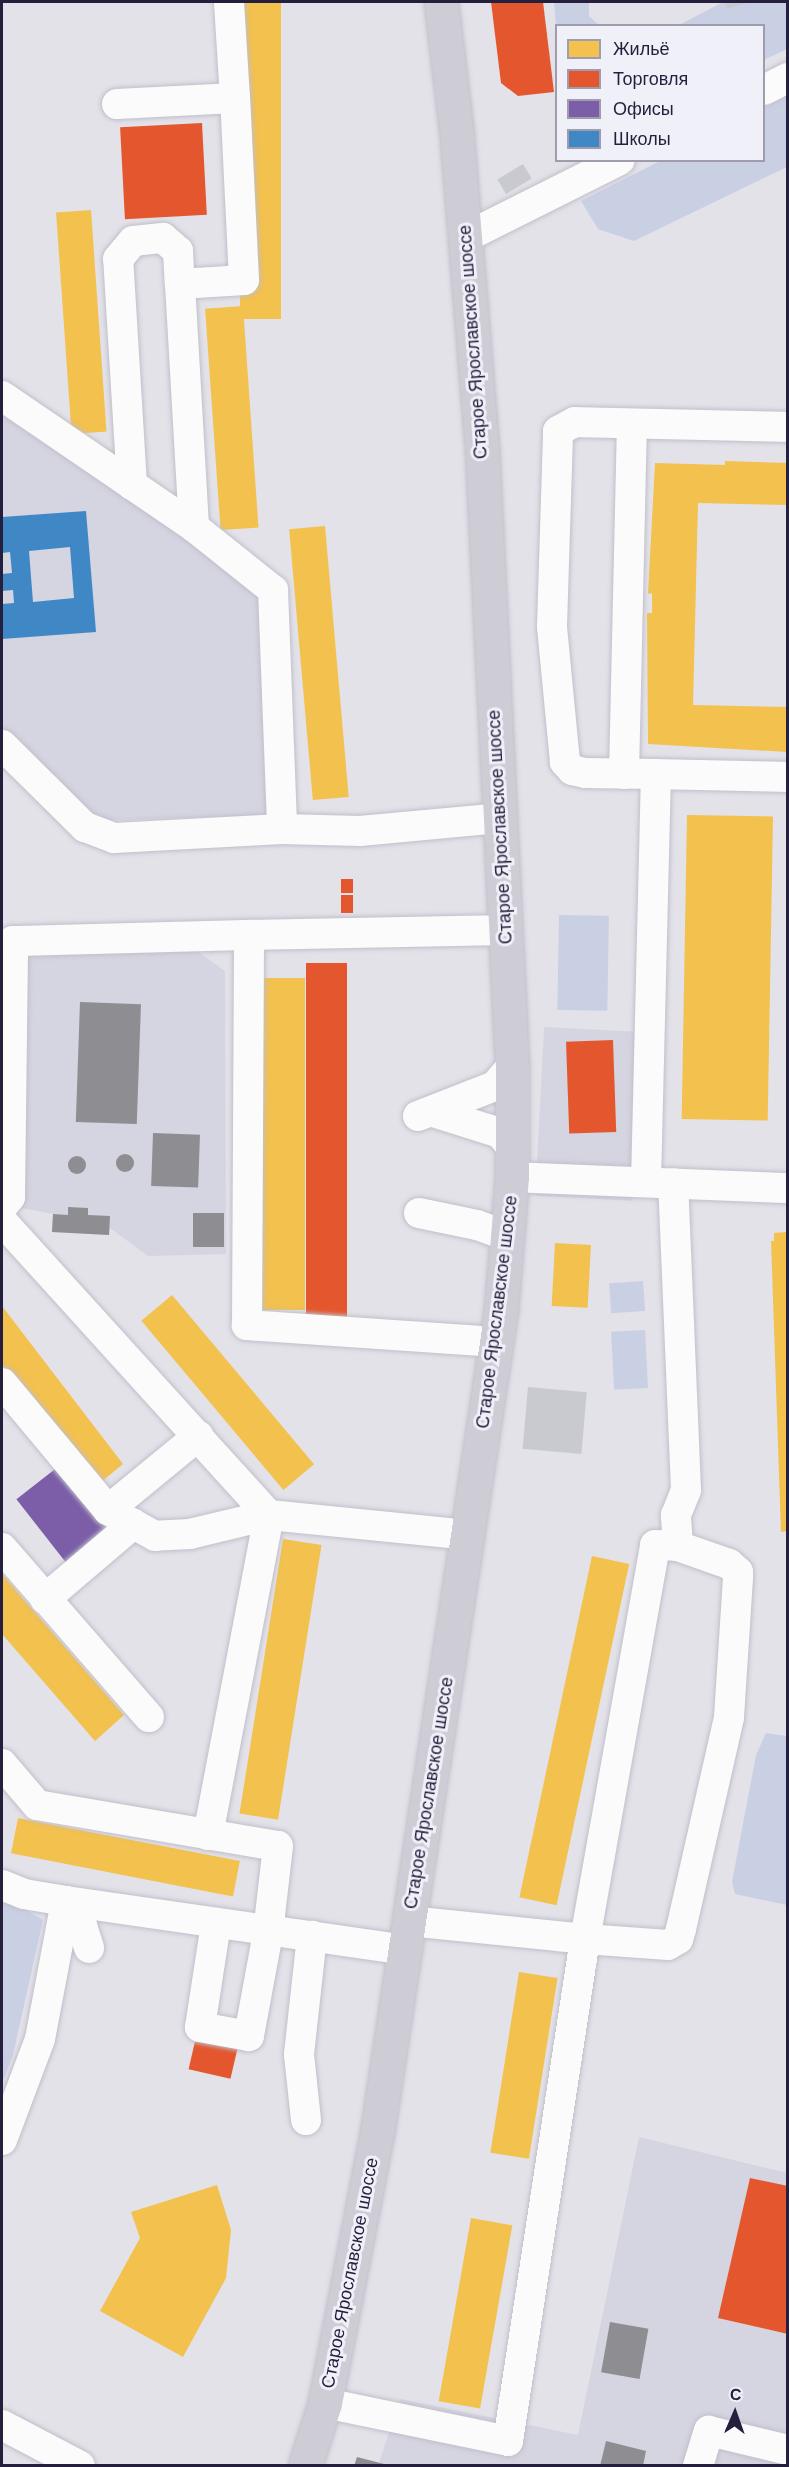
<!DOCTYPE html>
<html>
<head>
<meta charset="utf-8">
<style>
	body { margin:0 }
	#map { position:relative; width:789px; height:2467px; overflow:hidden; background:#e3e2e9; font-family:"Work Sans",sans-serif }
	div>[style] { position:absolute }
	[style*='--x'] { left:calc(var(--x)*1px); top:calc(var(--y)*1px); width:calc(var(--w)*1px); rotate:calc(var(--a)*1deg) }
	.built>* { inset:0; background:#d5d4e1; transform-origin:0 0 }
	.green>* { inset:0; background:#cad0e4; transform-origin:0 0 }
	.homes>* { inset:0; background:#f2c14e; transform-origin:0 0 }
	.shops>* { inset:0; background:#e4572e; transform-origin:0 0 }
	.offices>* { inset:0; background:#7b5ea7; transform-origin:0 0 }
	.schools>* { inset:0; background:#3f88c5 }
	.industry>* { inset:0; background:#8d8d92; transform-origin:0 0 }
	.round { border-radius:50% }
	.building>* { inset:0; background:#c9c9d0; transform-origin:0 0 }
	.roads { filter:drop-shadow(0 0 2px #c1bfc9) drop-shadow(0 0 2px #c1bfc9) }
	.minor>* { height:30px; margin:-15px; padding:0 15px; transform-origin:15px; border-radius:15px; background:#fbfbfc }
	.major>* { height:33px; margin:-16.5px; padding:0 16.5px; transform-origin:16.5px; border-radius:16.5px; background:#ceccd5 }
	span { translate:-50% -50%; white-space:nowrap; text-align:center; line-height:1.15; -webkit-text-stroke:6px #f0f0f8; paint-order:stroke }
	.street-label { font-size:18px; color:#251f3e }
	.frame { position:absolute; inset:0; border:3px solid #251f3e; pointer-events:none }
	.legend { position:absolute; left:555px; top:24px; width:210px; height:138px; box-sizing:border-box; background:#f0f0f8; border:2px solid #9f9cae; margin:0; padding:8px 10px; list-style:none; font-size:18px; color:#251f3e }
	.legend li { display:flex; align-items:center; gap:12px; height:30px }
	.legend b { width:30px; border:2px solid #9f9cae }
	.north { position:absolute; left:705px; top:2383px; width:60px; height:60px; -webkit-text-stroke:4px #f0f0f8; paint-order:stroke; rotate:2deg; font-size:16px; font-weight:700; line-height:24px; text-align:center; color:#251f3e }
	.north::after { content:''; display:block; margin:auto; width:21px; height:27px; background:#251f3e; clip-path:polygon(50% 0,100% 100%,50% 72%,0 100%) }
</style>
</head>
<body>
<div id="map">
	<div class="built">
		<i style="clip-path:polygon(2px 415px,264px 585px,268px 815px,81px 821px,2px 743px)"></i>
		<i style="clip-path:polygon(196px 950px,225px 971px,226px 1254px,148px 1256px,110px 1228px,109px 1235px,52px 1232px,53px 1214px,17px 1207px,22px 954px)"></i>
		<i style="left:641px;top:1032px;width:169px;height:97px;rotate:93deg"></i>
		<i style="clip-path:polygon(639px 2137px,787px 2173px,787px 2465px,378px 2466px,400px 2399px,578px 2435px)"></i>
	</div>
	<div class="green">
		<i style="clip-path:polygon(554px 2px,589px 2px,589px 16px,599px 25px,556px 26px)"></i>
		<i style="clip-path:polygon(723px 2px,787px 2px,787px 49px,764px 60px,764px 26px,677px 26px)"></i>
		<i style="clip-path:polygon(787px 95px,787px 167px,634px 241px,598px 229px,581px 201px,660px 161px,764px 160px,764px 107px)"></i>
		<i style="left:559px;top:915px;width:50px;height:95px;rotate:1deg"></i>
		<i style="left:643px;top:1281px;width:30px;height:34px;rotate:86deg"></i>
		<i style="left:645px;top:1330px;width:58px;height:34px;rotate:87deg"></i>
		<i style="clip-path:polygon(766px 1733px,787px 1736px,787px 1905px,735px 1894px,732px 1882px,756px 1755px)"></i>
		<i style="clip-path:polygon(2px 1902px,19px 1906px,43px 1920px,13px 2055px,2px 2084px)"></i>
	</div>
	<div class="homes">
		<i style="left:240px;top:2px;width:41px;height:317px"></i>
		<i style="left:91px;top:210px;width:222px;height:35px;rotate:86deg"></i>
		<i style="left:243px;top:306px;width:222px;height:38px;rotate:86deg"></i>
		<i style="clip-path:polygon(725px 461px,788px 463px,788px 505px,698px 503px,693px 705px,788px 707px,788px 752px,648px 744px,647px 613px,652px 613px,652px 593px,648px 594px,655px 463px,725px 465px)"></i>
		<i style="left:325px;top:526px;width:272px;height:36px;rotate:85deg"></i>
		<i style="left:687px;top:815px;width:86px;height:304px;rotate:1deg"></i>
		<i style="left:261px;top:978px;width:44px;height:332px"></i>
		<i style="clip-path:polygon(788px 1232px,788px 1531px,781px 1532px,771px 1241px,774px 1241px,774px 1233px)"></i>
		<i style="left:555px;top:1243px;width:36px;height:63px;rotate:3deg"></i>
		<i style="left:172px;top:1295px;width:221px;height:40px;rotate:50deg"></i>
		<i style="clip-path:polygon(2px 1306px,123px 1464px,95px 1487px,2px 1364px)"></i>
		<i style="left:283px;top:1539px;width:39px;height:278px;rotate:9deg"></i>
		<i style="left:592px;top:1556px;width:38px;height:349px;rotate:12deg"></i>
		<i style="clip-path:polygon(2px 1574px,124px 1715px,95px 1741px,2px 1634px)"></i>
		<i style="left:18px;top:1818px;width:226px;height:36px;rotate:11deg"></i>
		<i style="left:519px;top:1972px;width:39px;height:183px;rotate:9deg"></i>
		<i style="clip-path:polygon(217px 2185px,231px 2230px,226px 2278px,183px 2357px,100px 2311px,140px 2238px,131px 2212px)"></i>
		<i style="left:471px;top:2218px;width:42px;height:186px;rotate:10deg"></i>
	</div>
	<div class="shops">
		<i style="clip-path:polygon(491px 2px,543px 2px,554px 92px,518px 96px,501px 83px)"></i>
		<i style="left:202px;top:123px;width:92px;height:82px;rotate:87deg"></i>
		<i style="left:341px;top:879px;width:12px;height:14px"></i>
		<i style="left:341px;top:895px;width:12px;height:18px"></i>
		<i style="left:306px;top:963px;width:41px;height:355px"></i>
		<i style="left:613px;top:1040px;width:92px;height:47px;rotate:88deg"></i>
		<i style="left:196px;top:2037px;width:43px;height:33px;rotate:13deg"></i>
		<i style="clip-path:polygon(750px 2178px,788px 2186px,788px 2334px,718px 2318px)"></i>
	</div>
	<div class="offices">
		<i style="left:59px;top:1466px;width:87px;height:54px;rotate:52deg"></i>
	</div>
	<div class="schools">
		<i style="clip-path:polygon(evenodd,86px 511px,96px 632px,2px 639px,2px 604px,14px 603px,13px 590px,2px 591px,2px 574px,12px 573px,10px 552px,2px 553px,2px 517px,86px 511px,70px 547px,74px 598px,33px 602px,29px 551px,70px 547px)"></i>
	</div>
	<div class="industry">
		<i style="left:80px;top:1002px;width:61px;height:120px;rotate:2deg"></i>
		<i style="left:153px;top:1133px;width:47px;height:53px;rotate:2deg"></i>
		<i class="round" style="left:116px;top:1154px;width:18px;height:18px"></i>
		<i class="round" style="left:68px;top:1156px;width:18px;height:18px"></i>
		<i style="clip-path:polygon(68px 1207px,88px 1208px,88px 1215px,110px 1216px,109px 1235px,52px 1232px,53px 1214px,68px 1215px)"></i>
		<i style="left:193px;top:1213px;width:31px;height:34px"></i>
		<i style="left:610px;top:2322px;width:39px;height:51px;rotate:10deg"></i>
		<i style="clip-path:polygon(606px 2441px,646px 2451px,643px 2466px,600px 2466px)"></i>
		<i style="clip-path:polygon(357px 2457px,388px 2465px,388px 2466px,354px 2466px)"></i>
	</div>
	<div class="building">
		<i style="clip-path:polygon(725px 2px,751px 2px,727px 9px)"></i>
		<i style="left:523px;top:164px;width:17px;height:30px;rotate:59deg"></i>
		<i style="left:528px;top:1387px;width:59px;height:62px;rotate:5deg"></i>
	</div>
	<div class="roads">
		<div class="minor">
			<i style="--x:764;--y:90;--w:27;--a:-27"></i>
			<i style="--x:117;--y:104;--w:118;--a:-2.9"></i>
			<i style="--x:235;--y:98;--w:96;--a:-93.6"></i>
			<i style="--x:466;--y:237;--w:172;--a:-26.6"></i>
			<i style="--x:2;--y:396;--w:232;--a:34.3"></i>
			<i style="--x:194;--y:527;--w:101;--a:38.6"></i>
			<i style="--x:273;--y:590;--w:239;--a:87.8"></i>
			<i style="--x:132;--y:485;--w:226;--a:-93.5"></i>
			<i style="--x:118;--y:259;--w:23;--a:-50"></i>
			<i style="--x:133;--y:241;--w:30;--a:-6"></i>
			<i style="--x:163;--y:238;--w:20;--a:41"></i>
			<i style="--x:178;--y:251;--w:33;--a:87"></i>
			<i style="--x:194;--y:527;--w:243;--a:-93.3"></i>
			<i style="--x:180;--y:284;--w:64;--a:-3.6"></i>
			<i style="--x:244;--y:280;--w:182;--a:-92.8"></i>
			<i style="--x:2;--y:745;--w:117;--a:44.7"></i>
			<i style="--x:85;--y:827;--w:31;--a:21"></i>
			<i style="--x:114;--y:838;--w:168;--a:-3.1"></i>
			<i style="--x:282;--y:829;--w:78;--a:1.5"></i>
			<i style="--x:360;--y:831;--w:140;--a:-5.3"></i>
			<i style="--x:624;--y:774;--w:350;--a:-88.7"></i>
			<i style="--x:656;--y:774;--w:132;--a:1.3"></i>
			<i style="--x:433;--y:1112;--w:70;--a:17.4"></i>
			<i style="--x:500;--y:1133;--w:21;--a:51"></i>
			<i style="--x:418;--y:1116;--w:83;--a:-21.3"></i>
			<i style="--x:495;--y:1086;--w:26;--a:-50"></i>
			<i style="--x:512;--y:1177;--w:276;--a:2.3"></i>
			<i style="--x:646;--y:1182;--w:408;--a:-88.6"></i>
			<i style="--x:656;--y:774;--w:71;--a:-179.2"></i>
			<i style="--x:585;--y:773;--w:13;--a:-167"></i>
			<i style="--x:572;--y:770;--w:11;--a:-131"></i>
			<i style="--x:565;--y:762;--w:137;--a:-95.5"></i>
			<i style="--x:552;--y:626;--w:195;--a:-88.2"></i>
			<i style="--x:558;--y:431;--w:19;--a:-28"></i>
			<i style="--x:575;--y:422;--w:213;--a:1.3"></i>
			<i style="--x:2;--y:1207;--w:13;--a:-51"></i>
			<i style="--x:10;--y:1197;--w:256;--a:-89.3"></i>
			<i style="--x:13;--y:941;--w:236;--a:-1.5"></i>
			<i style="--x:419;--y:1213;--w:59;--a:11.7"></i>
			<i style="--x:477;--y:1225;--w:32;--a:20"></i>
			<i style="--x:2;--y:1221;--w:397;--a:47.8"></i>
			<i style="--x:269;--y:1515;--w:81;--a:166.5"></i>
			<i style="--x:190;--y:1534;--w:35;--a:177"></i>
			<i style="--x:155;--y:1536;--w:54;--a:-151"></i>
			<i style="--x:108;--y:1510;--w:165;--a:-129.8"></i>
			<i style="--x:496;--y:1342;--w:250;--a:-176.1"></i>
			<i style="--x:247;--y:1325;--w:390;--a:-89.7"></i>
			<i style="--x:249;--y:935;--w:256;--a:-1.1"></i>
			<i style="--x:108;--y:1510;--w:117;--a:-39.4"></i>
			<i style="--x:2;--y:1548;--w:224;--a:49"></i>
			<i style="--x:45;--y:1599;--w:116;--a:-40.4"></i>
			<i style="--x:2;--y:1764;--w:54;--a:49.5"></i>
			<i style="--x:37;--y:1805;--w:244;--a:9.7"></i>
			<i style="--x:278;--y:1846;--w:88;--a:96.6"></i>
			<i style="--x:268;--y:1933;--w:105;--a:100.5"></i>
			<i style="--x:249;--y:2036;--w:50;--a:-169.6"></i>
			<i style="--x:200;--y:2027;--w:104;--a:-81.2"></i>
			<i style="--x:208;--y:1835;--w:326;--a:-79.2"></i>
			<i style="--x:269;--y:1515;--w:200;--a:5.7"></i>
			<i style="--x:2;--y:1885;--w:24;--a:22"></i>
			<i style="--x:24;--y:1894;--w:43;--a:9.5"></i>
			<i style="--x:66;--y:1901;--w:343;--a:8.2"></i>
			<i style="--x:66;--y:1901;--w:30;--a:57"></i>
			<i style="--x:82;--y:1926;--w:23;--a:72"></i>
			<i style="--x:409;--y:1921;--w:177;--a:5.8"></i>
			<i style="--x:585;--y:1939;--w:400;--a:-79.9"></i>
			<i style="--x:655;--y:1545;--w:23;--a:2"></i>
			<i style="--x:306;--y:2120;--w:66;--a:-96.1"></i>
			<i style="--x:299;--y:2054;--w:119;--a:-83.7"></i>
			<i style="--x:2;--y:2140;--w:108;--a:-69.4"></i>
			<i style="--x:40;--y:2039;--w:140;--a:-79.3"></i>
			<i style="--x:325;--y:2403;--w:187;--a:11.7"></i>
			<i style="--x:508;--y:2441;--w:508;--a:-81.28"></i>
			<i style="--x:585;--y:1939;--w:83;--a:4.1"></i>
			<i style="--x:668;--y:1945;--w:12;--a:-31"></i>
			<i style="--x:678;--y:1939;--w:10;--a:-73"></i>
			<i style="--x:681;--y:1929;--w:217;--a:-77.2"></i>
			<i style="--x:729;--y:1717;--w:140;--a:-86.3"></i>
			<i style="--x:738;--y:1577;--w:5;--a:-90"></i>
			<i style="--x:738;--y:1572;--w:12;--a:-138"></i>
			<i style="--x:729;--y:1564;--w:54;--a:-160.6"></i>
			<i style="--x:678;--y:1546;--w:31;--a:-94"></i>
			<i style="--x:676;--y:1515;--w:27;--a:-68"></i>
			<i style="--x:686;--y:1490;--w:307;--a:-92.4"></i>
			<i style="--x:2;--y:2425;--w:88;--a:27.7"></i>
			<i style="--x:698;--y:2466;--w:37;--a:-73"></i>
			<i style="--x:709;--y:2431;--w:81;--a:13.5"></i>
		</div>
		<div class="major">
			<i style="--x:305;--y:2466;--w:66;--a:-72.4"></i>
			<i style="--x:325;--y:2403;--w:281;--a:-79.1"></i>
			<i style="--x:378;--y:2127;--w:826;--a:-81.44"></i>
			<i style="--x:501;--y:1310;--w:133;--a:-85.3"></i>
			<i style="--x:512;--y:1177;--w:111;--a:-90"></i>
			<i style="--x:512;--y:1066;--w:618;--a:-92.78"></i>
			<i style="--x:482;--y:449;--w:322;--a:-94.6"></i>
			<i style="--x:456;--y:128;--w:127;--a:-96.8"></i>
		</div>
	</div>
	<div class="street-label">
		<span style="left:473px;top:342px;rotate:-94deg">Старое Ярославское шоссе</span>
		<span style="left:500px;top:827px;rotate:-93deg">Старое Ярославское шоссе</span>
		<span style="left:497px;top:1312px;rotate:-83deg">Старое Ярославское шоссе</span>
		<span style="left:429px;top:1793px;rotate:-81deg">Старое Ярославское шоссе</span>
		<span style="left:350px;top:2273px;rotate:-79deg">Старое Ярославское шоссе</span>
	</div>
	<div class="frame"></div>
	<ul class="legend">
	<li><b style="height:16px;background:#f2c14e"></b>Жильё</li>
	<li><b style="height:16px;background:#e4572e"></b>Торговля</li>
	<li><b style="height:16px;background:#7b5ea7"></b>Офисы</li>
	<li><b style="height:16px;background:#3f88c5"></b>Школы</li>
	</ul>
	<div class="north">С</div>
</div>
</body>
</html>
